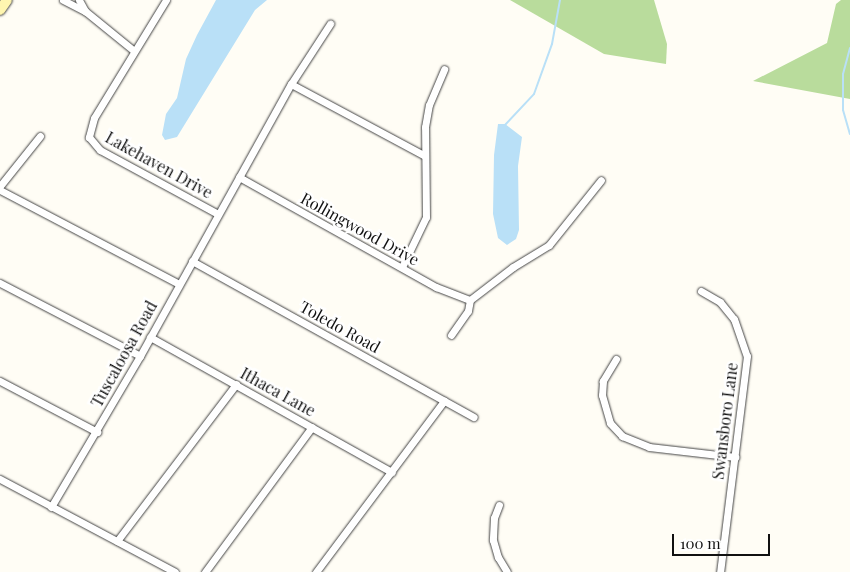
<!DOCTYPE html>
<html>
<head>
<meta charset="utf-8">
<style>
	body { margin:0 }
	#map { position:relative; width:850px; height:572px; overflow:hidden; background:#fffdf5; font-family:"Playfair Display",serif }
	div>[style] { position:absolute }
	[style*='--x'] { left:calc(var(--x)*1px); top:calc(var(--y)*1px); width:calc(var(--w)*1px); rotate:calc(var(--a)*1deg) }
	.forest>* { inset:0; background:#b9dc9c }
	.water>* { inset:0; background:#b9e0f7 }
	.stream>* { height:2px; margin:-1px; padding:0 1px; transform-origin:1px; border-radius:1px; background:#b9e0f7 }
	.roads { filter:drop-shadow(0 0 1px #444) drop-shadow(0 0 1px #444) }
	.street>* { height:7px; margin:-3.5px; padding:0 3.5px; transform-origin:3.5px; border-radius:3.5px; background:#fff }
	.secondary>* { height:10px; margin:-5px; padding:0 5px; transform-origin:5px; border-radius:5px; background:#fff6b0 }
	span { translate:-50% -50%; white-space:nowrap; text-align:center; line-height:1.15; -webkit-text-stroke:5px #fff; paint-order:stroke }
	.street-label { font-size:16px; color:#111 }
	.scale { position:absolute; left:672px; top:534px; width:98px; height:22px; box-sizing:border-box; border:2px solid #111; border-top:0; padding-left:6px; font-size:15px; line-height:18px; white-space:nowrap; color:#111; -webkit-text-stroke:4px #fff; paint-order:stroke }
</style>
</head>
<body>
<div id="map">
	<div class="forest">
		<i style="clip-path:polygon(510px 0,654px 0,667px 44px,666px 64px,604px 54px)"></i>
		<i style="clip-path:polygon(841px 0,850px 0,850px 99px,753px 81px,827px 43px,836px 4px)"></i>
	</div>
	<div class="water">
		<i style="clip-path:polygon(216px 0,267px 0,255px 10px,177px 137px,165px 140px,162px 135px,166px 114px,177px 98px,186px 59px,197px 35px)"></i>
		<i style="clip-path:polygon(498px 124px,505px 124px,522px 137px,518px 166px,519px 230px,516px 239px,507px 245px,498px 238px,493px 214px,494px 155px)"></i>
	</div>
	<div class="stream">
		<i style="--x:850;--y:48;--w:27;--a:105"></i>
		<i style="--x:843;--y:74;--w:36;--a:90"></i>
		<i style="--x:843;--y:110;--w:25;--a:74"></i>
		<i style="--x:505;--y:125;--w:42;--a:-46.9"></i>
		<i style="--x:534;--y:94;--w:53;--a:-70.2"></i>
		<i style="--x:552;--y:44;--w:45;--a:-79.7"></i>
	</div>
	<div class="roads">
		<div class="street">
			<i style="--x:63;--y:0;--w:25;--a:27"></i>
			<i style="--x:85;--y:11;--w:62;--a:39.1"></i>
			<i style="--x:79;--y:0;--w:13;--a:61"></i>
			<i style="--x:166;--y:0;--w:138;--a:121.4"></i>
			<i style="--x:94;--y:118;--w:20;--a:105"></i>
			<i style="--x:89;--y:137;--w:17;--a:50"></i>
			<i style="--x:100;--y:150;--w:134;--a:28.5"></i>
			<i style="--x:291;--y:84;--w:152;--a:28.2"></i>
			<i style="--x:239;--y:177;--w:226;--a:29.2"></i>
			<i style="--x:436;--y:287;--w:36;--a:21"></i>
			<i style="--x:0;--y:186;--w:64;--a:-51.3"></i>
			<i style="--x:0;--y:190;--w:202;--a:27.7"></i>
			<i style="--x:192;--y:261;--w:322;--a:29"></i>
			<i style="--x:402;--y:267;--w:55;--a:-64.4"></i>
			<i style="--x:426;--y:217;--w:90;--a:-90.6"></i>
			<i style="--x:425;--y:127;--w:22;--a:-80"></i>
			<i style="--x:429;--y:105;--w:39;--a:-67"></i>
			<i style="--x:0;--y:283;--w:158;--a:27.5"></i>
			<i style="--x:701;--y:291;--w:22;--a:30"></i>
			<i style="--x:720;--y:302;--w:22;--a:51"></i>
			<i style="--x:734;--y:319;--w:39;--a:71"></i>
			<i style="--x:747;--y:356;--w:218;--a:97.1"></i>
			<i style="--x:451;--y:335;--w:29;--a:-55"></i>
			<i style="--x:468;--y:311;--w:11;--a:-80"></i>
			<i style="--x:470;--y:300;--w:54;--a:-37.5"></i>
			<i style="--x:513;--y:267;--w:42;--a:-31.4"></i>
			<i style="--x:549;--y:245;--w:83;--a:-51.3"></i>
			<i style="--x:150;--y:337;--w:277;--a:29.2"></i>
			<i style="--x:616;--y:359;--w:26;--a:121"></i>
			<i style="--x:603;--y:381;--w:14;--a:94"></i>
			<i style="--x:602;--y:395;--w:29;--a:74"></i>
			<i style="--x:610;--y:423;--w:18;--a:47"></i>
			<i style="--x:622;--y:436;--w:29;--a:22"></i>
			<i style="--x:649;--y:447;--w:87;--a:6.6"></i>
			<i style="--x:0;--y:381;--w:110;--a:27.7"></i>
			<i style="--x:0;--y:479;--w:198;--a:28"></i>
			<i style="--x:499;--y:505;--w:14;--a:111"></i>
			<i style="--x:494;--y:518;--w:22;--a:93"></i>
			<i style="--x:493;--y:540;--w:18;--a:74"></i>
			<i style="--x:498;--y:557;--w:17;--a:59"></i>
			<i style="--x:51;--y:507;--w:175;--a:-59.5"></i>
			<i style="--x:140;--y:356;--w:311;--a:-61"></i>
			<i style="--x:291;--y:84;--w:72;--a:-57"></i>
			<i style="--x:117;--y:541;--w:197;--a:-52.8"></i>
			<i style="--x:205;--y:572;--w:180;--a:-53.6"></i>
			<i style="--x:316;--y:572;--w:214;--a:-53.2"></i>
		</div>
		<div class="secondary">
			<i style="--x:0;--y:10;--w:12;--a:-55"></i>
		</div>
	</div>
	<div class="street-label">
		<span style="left:159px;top:165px;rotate:29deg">Lakehaven Drive</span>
		<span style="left:360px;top:229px;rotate:29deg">Rollingwood Drive</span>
		<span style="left:340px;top:327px;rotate:29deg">Toledo Road</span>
		<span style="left:124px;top:354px;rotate:-61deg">Tuscaloosa Road</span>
		<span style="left:278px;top:392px;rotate:29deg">Ithaca Lane</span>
		<span style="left:725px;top:421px;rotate:-83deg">Swansboro Lane</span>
	</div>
	<div class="scale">100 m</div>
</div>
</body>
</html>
